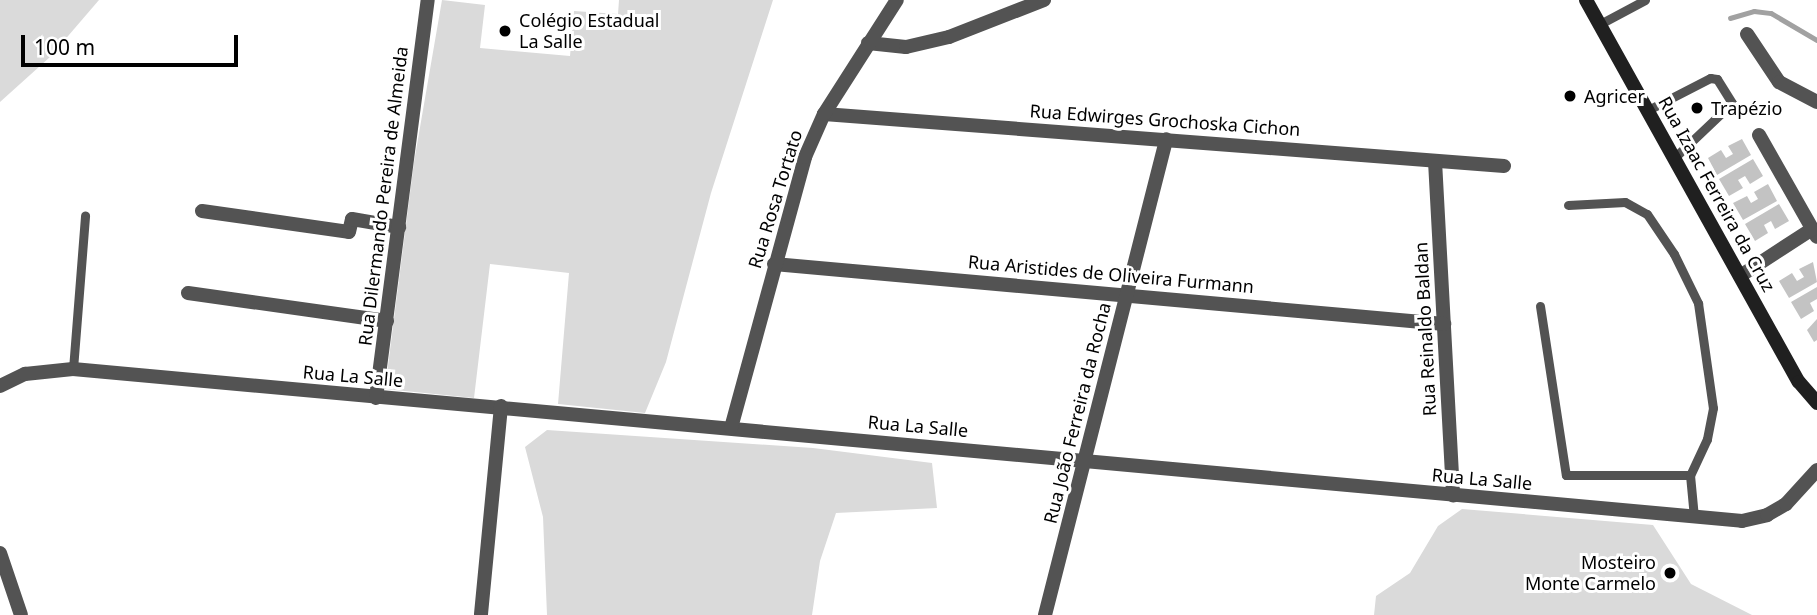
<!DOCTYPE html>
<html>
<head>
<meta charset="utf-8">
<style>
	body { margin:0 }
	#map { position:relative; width:1817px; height:615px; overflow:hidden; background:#fff; font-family:"Noto Sans",sans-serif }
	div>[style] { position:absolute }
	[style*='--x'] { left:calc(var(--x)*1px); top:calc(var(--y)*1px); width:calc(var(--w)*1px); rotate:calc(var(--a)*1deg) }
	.green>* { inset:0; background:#dadada }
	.stream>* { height:4.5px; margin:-2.25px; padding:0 2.25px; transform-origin:2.25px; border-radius:2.25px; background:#a1a1a1 }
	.building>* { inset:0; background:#c3c3c3 }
	.service>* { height:9px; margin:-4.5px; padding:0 4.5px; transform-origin:4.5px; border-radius:4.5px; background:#535353 }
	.minor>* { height:14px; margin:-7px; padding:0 7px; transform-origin:7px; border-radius:7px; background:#535353 }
	.secondary>* { height:14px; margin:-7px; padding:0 7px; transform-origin:7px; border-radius:7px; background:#202020 }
	.dots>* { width:19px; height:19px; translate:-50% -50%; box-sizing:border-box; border:4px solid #fff; border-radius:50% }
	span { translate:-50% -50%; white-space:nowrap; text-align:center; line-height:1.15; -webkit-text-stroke:6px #fff; paint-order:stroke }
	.poi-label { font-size:18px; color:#000 }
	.left { translate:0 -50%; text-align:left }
	.right { translate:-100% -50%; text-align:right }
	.street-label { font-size:18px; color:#000 }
	.scale { position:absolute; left:21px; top:35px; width:217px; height:32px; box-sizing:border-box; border:4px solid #000; border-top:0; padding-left:9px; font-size:21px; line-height:24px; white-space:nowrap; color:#000; -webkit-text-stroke:5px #fff; paint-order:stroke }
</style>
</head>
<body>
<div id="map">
	<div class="green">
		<i style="clip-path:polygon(0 0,99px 0,50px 57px,0 102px)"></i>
		<i style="clip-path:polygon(442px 0,485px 5px,480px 48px,570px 56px,574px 11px,618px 14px,619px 0,773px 0,711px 193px,666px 362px,645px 413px,558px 404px,569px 273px,490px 264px,474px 398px,385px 389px,414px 162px)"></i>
		<i style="clip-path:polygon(547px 430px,813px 448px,932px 463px,937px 508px,836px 513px,820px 561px,812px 615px,547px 615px,543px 517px,525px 447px)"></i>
		<i style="clip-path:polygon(1462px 509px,1653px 525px,1691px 584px,1752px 615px,1374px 615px,1376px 596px,1410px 573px,1438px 526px)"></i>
	</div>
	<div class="stream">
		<i style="--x:1730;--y:18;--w:25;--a:-16"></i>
		<i style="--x:1754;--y:11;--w:17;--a:7"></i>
		<i style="--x:1771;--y:13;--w:53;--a:30.4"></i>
	</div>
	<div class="building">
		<i style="clip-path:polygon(1742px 139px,1751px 155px,1717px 175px,1708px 158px,1721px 150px,1726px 158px,1733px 154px,1728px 146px)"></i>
		<i style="clip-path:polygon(1753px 159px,1763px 176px,1750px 184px,1745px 176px,1738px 180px,1743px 188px,1729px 196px,1719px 179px)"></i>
		<i style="clip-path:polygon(1768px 184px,1777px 201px,1743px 220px,1733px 203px,1747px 196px,1751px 203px,1758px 199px,1754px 192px)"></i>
		<i style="clip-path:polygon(1779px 204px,1789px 221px,1775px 229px,1771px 221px,1764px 225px,1768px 233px,1755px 241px,1745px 224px)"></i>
		<i style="clip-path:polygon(1813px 262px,1817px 282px,1789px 298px,1779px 281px,1792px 273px,1797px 281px,1804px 277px,1799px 269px)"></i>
		<i style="clip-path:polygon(1817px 287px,1817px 299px,1810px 303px,1814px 311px,1801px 319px,1791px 302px)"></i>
		<i style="clip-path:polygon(1817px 319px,1817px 340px,1814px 342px,1807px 330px)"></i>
	</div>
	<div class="service">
		<i style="--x:1600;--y:24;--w:51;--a:-28.1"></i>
		<i style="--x:1648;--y:110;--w:70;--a:-27.3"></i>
		<i style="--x:1710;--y:78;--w:7;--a:8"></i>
		<i style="--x:1717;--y:79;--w:28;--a:58"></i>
		<i style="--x:1732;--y:103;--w:79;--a:136.5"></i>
		<i style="--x:1568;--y:205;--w:57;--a:-3"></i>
		<i style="--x:1625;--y:202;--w:25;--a:29"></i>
		<i style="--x:1647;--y:214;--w:48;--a:56"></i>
		<i style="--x:1674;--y:254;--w:55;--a:63.9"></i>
		<i style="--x:1698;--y:303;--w:106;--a:81.9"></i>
		<i style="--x:1713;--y:408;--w:32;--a:101"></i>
		<i style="--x:1707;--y:439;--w:40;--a:115"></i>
		<i style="--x:1540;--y:306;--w:171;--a:81.3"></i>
		<i style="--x:1566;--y:475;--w:124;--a:0"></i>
		<i style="--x:1690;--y:475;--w:42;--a:84.6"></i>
		<i style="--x:73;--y:369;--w:154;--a:-85.5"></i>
	</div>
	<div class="minor">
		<i style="--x:1747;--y:34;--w:58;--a:56.3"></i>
		<i style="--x:1779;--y:82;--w:43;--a:27.8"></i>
		<i style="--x:868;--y:43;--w:38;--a:6"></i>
		<i style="--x:906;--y:47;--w:44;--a:-13.1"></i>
		<i style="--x:949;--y:37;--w:102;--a:-21.3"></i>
		<i style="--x:824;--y:114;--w:682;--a:4.37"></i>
		<i style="--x:1759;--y:135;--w:117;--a:60.4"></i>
		<i style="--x:1435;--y:161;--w:335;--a:86.9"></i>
		<i style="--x:202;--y:211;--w:148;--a:8.1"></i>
		<i style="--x:349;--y:232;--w:13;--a:-77"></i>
		<i style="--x:352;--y:219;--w:48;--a:9.7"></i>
		<i style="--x:774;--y:264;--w:673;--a:5.12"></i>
		<i style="--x:1740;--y:276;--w:86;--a:-33.1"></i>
		<i style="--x:188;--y:293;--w:201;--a:8"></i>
		<i style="--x:0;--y:386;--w:28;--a:-26"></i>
		<i style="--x:25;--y:374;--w:48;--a:-5.9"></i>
		<i style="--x:73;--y:369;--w:1676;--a:5.2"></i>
		<i style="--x:1742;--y:521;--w:26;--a:-13"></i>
		<i style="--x:1767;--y:515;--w:22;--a:-30"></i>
		<i style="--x:1786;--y:504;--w:46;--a:-47.6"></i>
		<i style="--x:376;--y:398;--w:401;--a:-82.6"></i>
		<i style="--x:731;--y:428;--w:281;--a:-74.7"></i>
		<i style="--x:805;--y:157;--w:47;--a:-66.2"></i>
		<i style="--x:824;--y:114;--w:135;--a:-57.4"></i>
		<i style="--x:0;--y:553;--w:65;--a:71.3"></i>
		<i style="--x:481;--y:614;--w:209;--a:-84.5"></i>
		<i style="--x:1045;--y:615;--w:491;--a:-75.7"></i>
	</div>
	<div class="secondary">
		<i style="--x:1586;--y:0;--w:437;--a:60.9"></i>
		<i style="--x:1799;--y:382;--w:28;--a:49"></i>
	</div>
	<div class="dots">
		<i style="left:505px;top:31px;background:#000"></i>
		<i style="left:1570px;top:96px;background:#000"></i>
		<i style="left:1697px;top:108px;background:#000"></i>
		<i style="left:1670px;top:573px;background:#000"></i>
	</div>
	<div class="poi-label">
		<span class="left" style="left:519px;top:31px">Colégio Estadual<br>La Salle</span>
		<span class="left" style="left:1584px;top:96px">Agricer</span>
		<span class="left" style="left:1711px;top:108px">Trapézio</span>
		<span class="right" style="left:1656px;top:573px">Mosteiro<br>Monte Carmelo</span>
	</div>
	<div class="street-label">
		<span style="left:1165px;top:120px;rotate:4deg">Rua Edwirges Grochoska Cichon</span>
		<span style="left:1717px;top:194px;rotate:61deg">Rua Izaac Ferreira da Cruz</span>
		<span style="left:383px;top:196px;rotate:-83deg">Rua Dilermando Pereira de Almeida</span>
		<span style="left:775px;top:199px;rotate:-73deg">Rua Rosa Tortato</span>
		<span style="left:1111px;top:274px;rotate:5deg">Rua Aristides de Oliveira Furmann</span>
		<span style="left:1425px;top:329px;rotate:-93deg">Rua Reinaldo Baldan</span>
		<span style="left:353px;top:376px;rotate:5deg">Rua La Salle</span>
		<span style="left:1077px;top:413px;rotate:-76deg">Rua João Ferreira da Rocha</span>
		<span style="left:918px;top:426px;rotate:5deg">Rua La Salle</span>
		<span style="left:1482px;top:479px;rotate:5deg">Rua La Salle</span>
	</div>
	<div class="scale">100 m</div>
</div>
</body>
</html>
